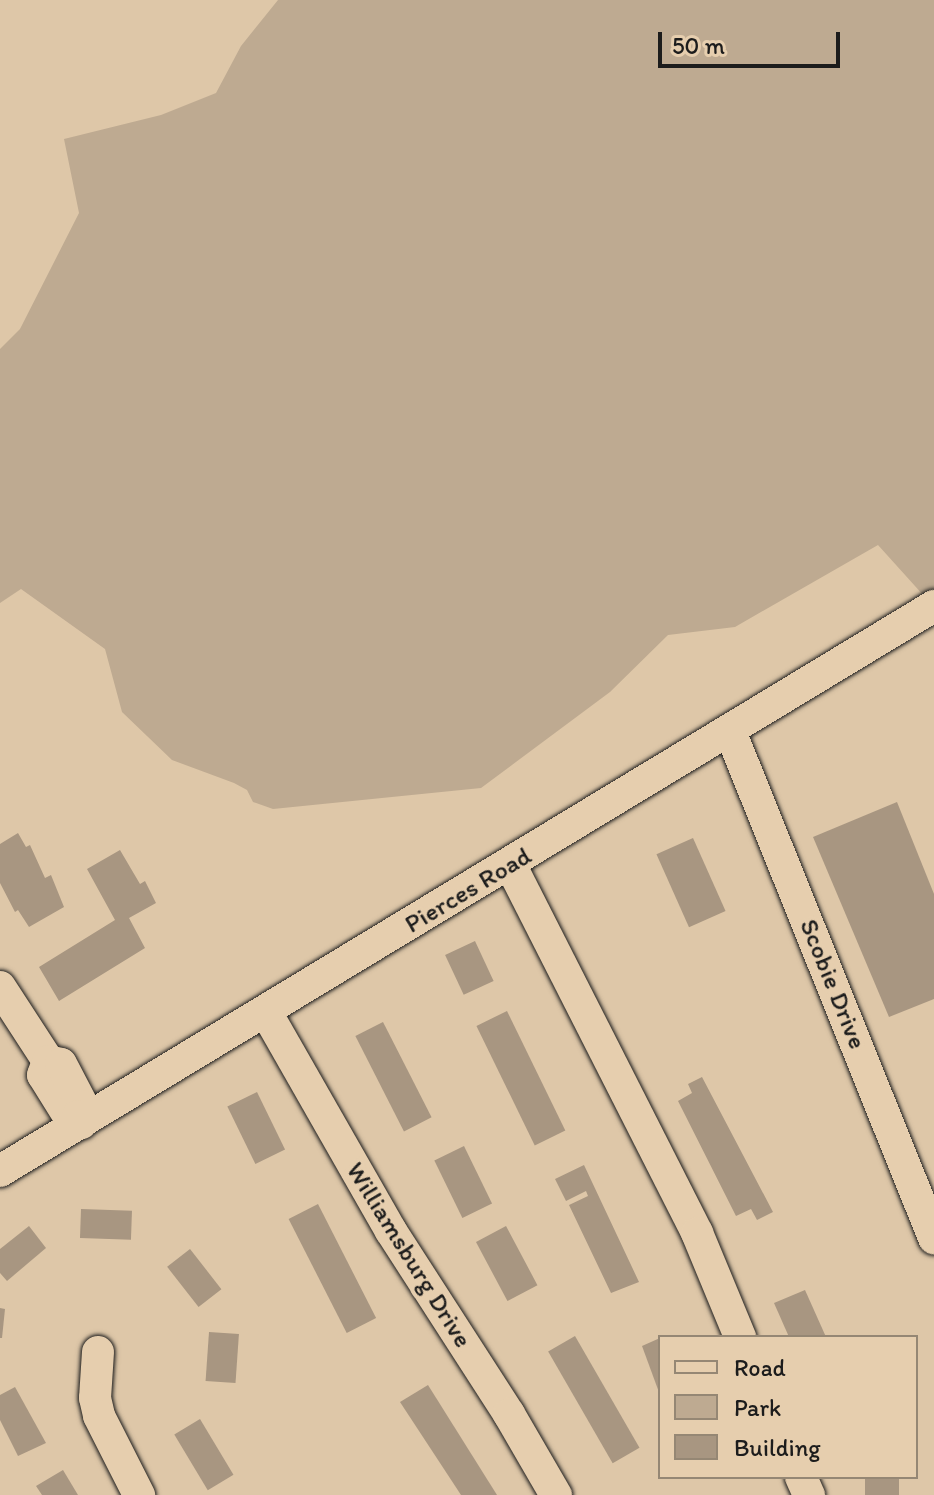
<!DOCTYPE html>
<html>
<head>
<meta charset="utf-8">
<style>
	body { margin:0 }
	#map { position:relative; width:934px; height:1495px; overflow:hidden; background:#dec7a8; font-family:Itim,sans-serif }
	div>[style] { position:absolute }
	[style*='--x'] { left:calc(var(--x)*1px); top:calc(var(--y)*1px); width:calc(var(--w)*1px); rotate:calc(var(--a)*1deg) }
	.green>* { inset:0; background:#beaa91 }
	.building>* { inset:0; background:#a89681; transform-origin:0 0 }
	.roads { filter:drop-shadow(0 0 2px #1c1c1c) drop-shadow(0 0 2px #1c1c1c) }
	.minor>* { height:32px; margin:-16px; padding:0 16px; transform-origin:16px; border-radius:16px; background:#e6ceae }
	span { translate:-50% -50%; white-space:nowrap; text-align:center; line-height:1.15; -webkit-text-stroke:8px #e6ceae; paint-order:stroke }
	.street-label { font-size:26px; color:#1c1c1c }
	.legend { position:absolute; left:658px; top:1335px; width:260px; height:144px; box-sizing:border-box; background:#e6ceae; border:2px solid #958774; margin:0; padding:10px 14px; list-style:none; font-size:24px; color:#1c1c1c }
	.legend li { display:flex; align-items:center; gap:16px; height:40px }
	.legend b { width:40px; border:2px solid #958774 }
	.scale { position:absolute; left:658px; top:32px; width:182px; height:36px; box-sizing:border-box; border:4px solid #1c1c1c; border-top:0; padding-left:10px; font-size:24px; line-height:28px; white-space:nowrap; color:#1c1c1c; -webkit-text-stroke:6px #e6ceae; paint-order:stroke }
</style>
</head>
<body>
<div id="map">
	<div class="green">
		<i style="clip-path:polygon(278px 0,934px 0,934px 590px,924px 596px,878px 545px,735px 627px,668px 635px,610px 692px,481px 788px,273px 809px,253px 802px,247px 790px,234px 783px,172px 760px,122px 712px,105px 649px,21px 589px,0 603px,0 349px,20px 329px,79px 213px,64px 139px,161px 115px,216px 93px,241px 46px)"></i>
	</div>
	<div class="building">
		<i style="clip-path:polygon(897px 802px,934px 894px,934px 999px,889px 1017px,813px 837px)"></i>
		<i style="clip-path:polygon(18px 833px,26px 847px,30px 845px,45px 878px,51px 875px,64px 907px,29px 927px,18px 910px,15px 912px,0 883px,0 844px)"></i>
		<i style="left:693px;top:838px;width:80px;height:40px;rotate:66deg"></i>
		<i style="clip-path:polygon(120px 850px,140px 884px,145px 881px,156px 903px,129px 918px,145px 948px,59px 1001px,39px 967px,115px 920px,87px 869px)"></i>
		<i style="left:475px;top:941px;width:44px;height:33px;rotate:65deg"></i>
		<i style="left:507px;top:1011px;width:133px;height:34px;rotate:64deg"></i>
		<i style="left:383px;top:1022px;width:107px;height:31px;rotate:63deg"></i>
		<i style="clip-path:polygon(702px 1077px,773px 1212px,757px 1220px,751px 1209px,736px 1216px,678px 1101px,692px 1093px,688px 1084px)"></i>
		<i style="left:257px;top:1092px;width:64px;height:33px;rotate:64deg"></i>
		<i style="left:464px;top:1146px;width:64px;height:33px;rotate:64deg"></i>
		<i style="clip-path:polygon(584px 1165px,639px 1282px,611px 1293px,569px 1205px,588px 1196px,586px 1191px,566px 1201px,555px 1179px)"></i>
		<i style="left:318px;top:1204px;width:128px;height:33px;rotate:63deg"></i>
		<i style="left:81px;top:1209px;width:51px;height:29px;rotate:2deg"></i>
		<i style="clip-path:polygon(29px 1226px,46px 1248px,7px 1281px,0 1273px,0 1249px)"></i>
		<i style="left:506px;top:1226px;width:67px;height:34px;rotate:62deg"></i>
		<i style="left:190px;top:1249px;width:51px;height:29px;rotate:52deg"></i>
		<i style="clip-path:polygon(805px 1290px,826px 1337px,789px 1337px,774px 1303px)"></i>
		<i style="clip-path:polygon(0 1308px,5px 1309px,2px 1338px,0 1338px)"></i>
		<i style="left:209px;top:1332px;width:30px;height:49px;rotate:4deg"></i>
		<i style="left:575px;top:1336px;width:129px;height:31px;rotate:60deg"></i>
		<i style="clip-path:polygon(660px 1338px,660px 1395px,642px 1346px)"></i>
		<i style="clip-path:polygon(428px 1385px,497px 1495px,461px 1495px,400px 1402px)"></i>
		<i style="clip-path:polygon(15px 1387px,46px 1443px,18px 1456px,0 1420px,0 1395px)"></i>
		<i style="left:200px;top:1419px;width:65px;height:30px;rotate:59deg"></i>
		<i style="clip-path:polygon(63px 1470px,78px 1495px,42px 1495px,36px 1486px)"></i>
		<i style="left:865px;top:1477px;width:34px;height:18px"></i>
	</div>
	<div class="roads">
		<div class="minor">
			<i style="--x:730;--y:731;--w:547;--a:68.08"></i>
			<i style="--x:510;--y:864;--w:414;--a:63.1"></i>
			<i style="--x:697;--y:1233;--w:113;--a:67.5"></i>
			<i style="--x:0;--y:987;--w:88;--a:57"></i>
			<i style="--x:266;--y:1012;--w:252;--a:60.3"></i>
			<i style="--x:391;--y:1231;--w:218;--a:57.2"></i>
			<i style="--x:509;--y:1414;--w:94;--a:59.9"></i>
			<i style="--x:78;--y:1116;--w:10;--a:-174"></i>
			<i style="--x:68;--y:1115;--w:47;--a:-122"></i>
			<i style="--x:43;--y:1075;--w:15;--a:-70"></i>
			<i style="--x:48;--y:1061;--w:13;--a:13"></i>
			<i style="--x:61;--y:1064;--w:47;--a:62.4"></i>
			<i style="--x:83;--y:1106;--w:11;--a:117"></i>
			<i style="--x:78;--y:1116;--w:8;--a:67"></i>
			<i style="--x:0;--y:1171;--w:1092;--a:-31.17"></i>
			<i style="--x:98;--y:1352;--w:46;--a:93.7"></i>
			<i style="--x:95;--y:1398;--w:18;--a:77"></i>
			<i style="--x:99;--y:1416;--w:89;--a:63.1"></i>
			<i style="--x:801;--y:1477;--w:20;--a:66"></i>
		</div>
	</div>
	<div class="street-label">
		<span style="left:468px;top:890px;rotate:-31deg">Pierces Road</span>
		<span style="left:833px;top:984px;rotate:68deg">Scobie Drive</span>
		<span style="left:409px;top:1255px;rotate:58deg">Williamsburg Drive</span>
	</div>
	<ul class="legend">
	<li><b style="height:10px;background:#e6ceae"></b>Road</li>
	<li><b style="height:22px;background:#beaa91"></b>Park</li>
	<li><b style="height:22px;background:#a89681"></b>Building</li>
	</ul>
	<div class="scale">50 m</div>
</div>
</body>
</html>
